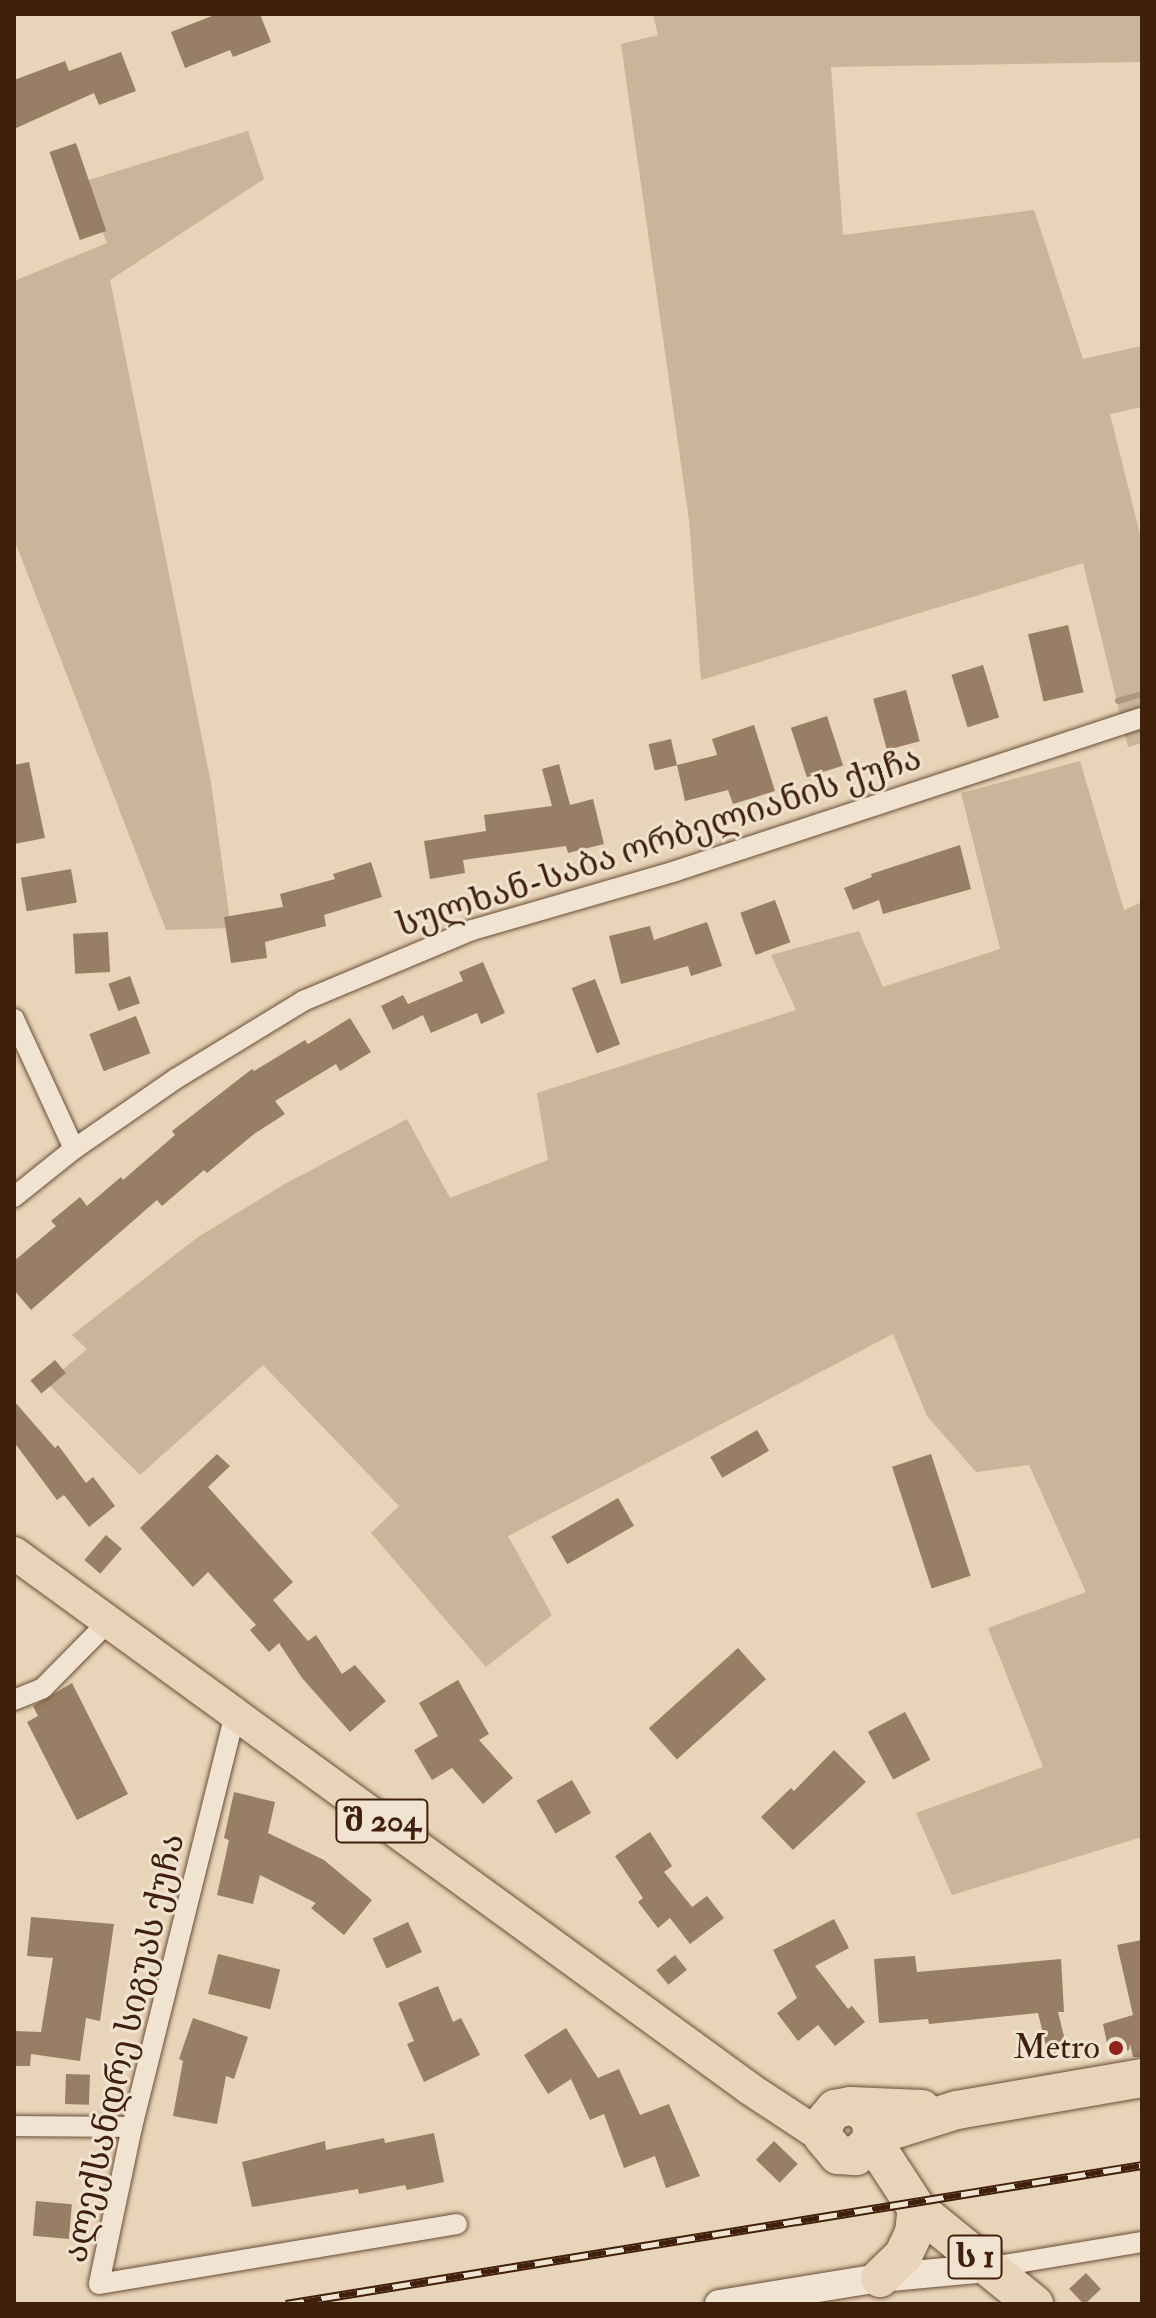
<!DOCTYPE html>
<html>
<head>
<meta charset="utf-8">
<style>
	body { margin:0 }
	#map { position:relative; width:1156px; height:2318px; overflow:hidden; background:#e8d4b8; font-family:"IM FELL Double Pica","Noto Serif Georgian",serif }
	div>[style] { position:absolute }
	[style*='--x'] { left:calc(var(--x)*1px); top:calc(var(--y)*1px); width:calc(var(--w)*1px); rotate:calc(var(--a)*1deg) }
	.green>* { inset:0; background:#cbb59a }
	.stream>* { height:6px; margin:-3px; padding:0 3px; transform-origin:3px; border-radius:3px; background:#af977d }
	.building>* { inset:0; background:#977e64; transform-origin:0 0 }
	.roads { filter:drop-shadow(0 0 2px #6a4d36) drop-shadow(0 0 2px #6a4d36) }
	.street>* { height:20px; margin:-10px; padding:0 10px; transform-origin:10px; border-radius:10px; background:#f0e3d1 }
	.secondary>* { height:28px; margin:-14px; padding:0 14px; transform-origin:14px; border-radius:14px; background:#f0e3d1 }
	.primary>* { height:32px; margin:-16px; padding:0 16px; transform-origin:16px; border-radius:16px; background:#e8d4b8 }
	.highway>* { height:38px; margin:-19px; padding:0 19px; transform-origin:19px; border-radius:19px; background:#e8d4b8 }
	.rail>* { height:9px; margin-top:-4.5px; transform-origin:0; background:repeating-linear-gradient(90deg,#f0e3d1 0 18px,#40200a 0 36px); box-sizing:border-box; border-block:2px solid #40200a }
	.dots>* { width:22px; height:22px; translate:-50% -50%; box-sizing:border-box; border:4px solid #f0e3d1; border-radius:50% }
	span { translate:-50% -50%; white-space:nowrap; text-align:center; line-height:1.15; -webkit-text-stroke:6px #f0e3d1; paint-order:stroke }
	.shield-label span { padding:2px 6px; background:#f0e3d1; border:2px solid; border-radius:6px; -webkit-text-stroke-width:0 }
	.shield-label { font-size:32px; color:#40200a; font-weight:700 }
	.street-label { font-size:34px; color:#40200a }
	.poi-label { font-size:34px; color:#40200a }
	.right { translate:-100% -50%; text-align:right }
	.frame { position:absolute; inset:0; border:16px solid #40200a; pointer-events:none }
</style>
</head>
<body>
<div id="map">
	<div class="green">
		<i style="clip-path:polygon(653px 14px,1142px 14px,1142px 62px,831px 67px,843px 235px,1034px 210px,1083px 359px,1142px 346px,1142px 407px,1110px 414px,1142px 542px,1142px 743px,1128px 747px,1083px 563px,701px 680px,689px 520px,621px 44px,658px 35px)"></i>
		<i style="clip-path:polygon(248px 131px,264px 179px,110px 280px,211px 783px,231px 928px,166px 930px,14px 539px,14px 281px,107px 243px,82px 182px)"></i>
		<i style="clip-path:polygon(1080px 761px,1124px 910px,1142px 902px,1142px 1837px,952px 1895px,916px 1813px,1043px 1767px,988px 1628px,1086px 1592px,1029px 1465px,976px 1472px,927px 1416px,893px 1334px,508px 1536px,552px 1615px,486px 1667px,371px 1533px,399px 1506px,263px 1365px,140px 1475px,47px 1383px,87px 1349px,72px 1335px,198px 1237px,283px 1185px,407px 1119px,450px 1198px,548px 1160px,537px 1093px,796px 1010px,771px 955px,859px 931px,883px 987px,1000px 949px,961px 793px)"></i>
	</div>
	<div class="stream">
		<i style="--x:1118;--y:701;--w:25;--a:-16"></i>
	</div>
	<div class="building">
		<i style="clip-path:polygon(217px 14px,260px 14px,271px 42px,233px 57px,230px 50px,185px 68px,171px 32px)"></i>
		<i style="clip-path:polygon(121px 52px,136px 91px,99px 105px,94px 93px,14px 129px,14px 80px,65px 61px,69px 71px)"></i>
		<i style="left:76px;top:143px;width:93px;height:28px;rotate:71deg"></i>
		<i style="left:1068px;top:625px;width:69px;height:41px;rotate:77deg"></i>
		<i style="left:983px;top:665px;width:55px;height:33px;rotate:73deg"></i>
		<i style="left:906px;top:690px;width:53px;height:34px;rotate:75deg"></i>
		<i style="left:827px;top:716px;width:52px;height:38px;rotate:72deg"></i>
		<i style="clip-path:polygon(754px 725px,775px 791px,733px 804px,728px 790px,685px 801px,677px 765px,717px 755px,712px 739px)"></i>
		<i style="left:671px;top:739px;width:27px;height:23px;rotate:77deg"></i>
		<i style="clip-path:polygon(29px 762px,45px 838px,14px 844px,14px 765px)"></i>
		<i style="clip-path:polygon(559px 764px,570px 805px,593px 799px,604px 844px,568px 853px,566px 846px,463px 860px,465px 873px,430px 879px,424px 841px,486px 831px,484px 815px,552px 806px,542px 769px)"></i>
		<i style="clip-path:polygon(960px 845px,971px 889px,883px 914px,879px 900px,853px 910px,844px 888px,872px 877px,871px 874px)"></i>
		<i style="clip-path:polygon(371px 862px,382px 897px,324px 915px,326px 926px,265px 942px,267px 958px,231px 963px,224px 917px,283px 907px,280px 894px,335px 879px,333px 874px)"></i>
		<i style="left:71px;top:869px;width:34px;height:51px;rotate:80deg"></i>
		<i style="left:775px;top:900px;width:45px;height:37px;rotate:70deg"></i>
		<i style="clip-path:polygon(707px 922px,722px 966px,691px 976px,688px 966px,621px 984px,609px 936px,650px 926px,654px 940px)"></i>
		<i style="left:108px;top:932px;width:40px;height:35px;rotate:87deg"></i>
		<i style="clip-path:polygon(483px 962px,505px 1013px,481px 1024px,477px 1013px,431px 1033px,423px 1015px,393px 1030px,381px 1006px,403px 995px,408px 1004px,463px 981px,459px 972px)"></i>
		<i style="left:130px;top:976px;width:29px;height:23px;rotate:70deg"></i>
		<i style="left:595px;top:979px;width:70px;height:25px;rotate:69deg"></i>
		<i style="left:136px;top:1016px;width:40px;height:50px;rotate:69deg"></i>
		<i style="clip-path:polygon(350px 1018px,371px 1052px,340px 1071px,336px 1064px,275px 1101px,285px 1114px,254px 1134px,207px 1173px,204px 1170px,162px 1206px,157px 1200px,31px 1310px,14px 1290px,14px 1261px,56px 1226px,51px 1221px,80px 1197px,87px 1206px,121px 1177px,123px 1180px,175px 1135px,172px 1131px,252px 1069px,254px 1071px,305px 1040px,308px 1044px)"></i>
		<i style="left:55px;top:1360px;width:17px;height:32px;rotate:50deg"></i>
		<i style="clip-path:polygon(14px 1401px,55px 1448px,58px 1445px,86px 1483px,93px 1477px,115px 1506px,89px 1527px,64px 1495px,57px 1500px,14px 1442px)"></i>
		<i style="left:757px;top:1430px;width:24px;height:54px;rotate:60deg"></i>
		<i style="clip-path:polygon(217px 1454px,230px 1466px,208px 1487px,293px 1582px,273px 1600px,308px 1641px,316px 1635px,342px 1674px,355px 1665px,386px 1701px,350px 1732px,302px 1678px,279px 1643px,269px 1652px,250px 1630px,256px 1625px,208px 1572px,193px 1587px,140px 1528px)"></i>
		<i style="left:931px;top:1454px;width:128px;height:41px;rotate:72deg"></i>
		<i style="left:618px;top:1498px;width:32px;height:77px;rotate:60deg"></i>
		<i style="left:106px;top:1535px;width:21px;height:33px;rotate:41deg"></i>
		<i style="left:738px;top:1648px;width:42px;height:120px;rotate:48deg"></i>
		<i style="clip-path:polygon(458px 1680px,489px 1734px,479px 1740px,513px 1778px,483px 1804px,452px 1768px,432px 1780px,414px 1750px,438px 1736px,419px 1703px)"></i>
		<i style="clip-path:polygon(72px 1683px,128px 1794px,77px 1820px,27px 1722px,38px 1716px,33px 1706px)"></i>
		<i style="left:905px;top:1712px;width:54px;height:42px;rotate:62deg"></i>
		<i style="clip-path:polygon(834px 1750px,866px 1782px,793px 1850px,761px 1817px,791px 1788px,794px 1791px)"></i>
		<i style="left:572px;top:1780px;width:38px;height:41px;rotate:60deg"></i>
		<i style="clip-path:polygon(234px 1792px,275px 1802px,268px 1833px,324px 1860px,372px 1900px,344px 1935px,311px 1908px,316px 1903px,260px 1875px,253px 1904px,217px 1895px,229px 1840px,224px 1838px)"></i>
		<i style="clip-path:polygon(650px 1832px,672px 1866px,664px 1872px,692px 1907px,707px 1896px,724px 1918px,690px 1944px,670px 1918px,658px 1928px,638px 1902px,643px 1898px,615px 1856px)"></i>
		<i style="clip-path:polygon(31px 1917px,114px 1924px,100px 2021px,86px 2018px,80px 2061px,31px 2054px,30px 2066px,14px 2066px,14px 2031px,41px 2032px,53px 1958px,27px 1956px)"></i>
		<i style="clip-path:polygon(834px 1919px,849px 1948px,815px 1966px,848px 2009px,852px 2006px,865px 2022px,835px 2046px,818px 2025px,798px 2041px,777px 2013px,797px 1998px,773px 1950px)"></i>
		<i style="left:408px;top:1922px;width:33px;height:39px;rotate:65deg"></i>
		<i style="clip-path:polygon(1142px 1940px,1142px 2057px,1133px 2057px,1130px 2044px,1129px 2050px,1109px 2053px,1103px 2024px,1133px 2015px,1117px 1945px)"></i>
		<i style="left:218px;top:1954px;width:64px;height:41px;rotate:14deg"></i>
		<i style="left:675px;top:1955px;width:19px;height:24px;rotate:51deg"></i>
		<i style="clip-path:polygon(915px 1956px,917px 1972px,1061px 1959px,1064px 2012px,1058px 2012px,1068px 2053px,1049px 2058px,1038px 2013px,929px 2024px,928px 2019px,879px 2023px,874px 1959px)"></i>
		<i style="clip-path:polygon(438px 1986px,453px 2022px,461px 2018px,480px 2055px,424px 2082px,407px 2044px,414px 2041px,398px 2003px)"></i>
		<i style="clip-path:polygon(193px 2018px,248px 2037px,234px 2079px,226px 2076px,217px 2124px,173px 2116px,183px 2061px,179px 2059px)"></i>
		<i style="clip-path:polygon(566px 2028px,598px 2078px,619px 2069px,640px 2115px,669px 2104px,700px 2176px,666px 2188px,655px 2156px,624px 2168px,604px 2114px,590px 2120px,571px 2079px,548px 2094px,524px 2055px)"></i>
		<i style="left:66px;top:2074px;width:24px;height:30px;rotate:2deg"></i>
		<i style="clip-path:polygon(434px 2133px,444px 2182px,407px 2190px,405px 2185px,359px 2194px,358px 2189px,252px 2207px,242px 2162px,325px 2141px,326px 2150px,384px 2138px,385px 2143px)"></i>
		<i style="left:774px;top:2141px;width:33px;height:26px;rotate:44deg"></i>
		<i style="left:36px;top:2201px;width:36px;height:35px;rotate:5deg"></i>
		<i style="left:1086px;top:2273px;width:22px;height:23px;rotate:47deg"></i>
	</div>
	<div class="roads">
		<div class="street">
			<i style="--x:14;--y:1019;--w:143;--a:65.2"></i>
			<i style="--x:14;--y:1197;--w:77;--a:-38.7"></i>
			<i style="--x:74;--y:1149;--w:125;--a:-34.6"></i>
			<i style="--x:177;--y:1078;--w:148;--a:-31.4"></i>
			<i style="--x:303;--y:1001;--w:183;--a:-22.8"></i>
			<i style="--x:472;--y:930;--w:212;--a:-16.1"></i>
			<i style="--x:676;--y:871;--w:490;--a:-18.2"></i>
			<i style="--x:14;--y:1700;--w:31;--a:-22"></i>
			<i style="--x:43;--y:1688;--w:93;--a:-45.4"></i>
			<i style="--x:235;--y:1714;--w:426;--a:104"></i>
			<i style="--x:132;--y:2127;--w:160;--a:101.9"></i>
			<i style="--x:99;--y:2284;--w:363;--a:-9.5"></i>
			<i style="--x:14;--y:2126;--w:118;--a:0.5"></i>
			<i style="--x:987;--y:2268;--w:157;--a:-9.5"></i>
		</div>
		<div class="secondary">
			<i style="--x:719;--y:2304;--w:163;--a:-9.2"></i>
			<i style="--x:880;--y:2278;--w:107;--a:-5.3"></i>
		</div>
		<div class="primary">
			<i style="--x:14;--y:1553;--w:910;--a:36.06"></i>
			<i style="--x:750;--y:2089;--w:87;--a:33.3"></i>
		</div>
		<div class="highway">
			<i style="--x:858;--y:2108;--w:17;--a:40"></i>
			<i style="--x:871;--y:2119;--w:21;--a:87"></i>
			<i style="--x:872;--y:2140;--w:23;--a:135"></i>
			<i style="--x:856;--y:2156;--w:18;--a:-177"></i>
			<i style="--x:838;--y:2155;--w:23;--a:-130"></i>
			<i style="--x:823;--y:2137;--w:16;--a:-83"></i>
			<i style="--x:825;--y:2121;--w:16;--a:-50"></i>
			<i style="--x:835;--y:2109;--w:15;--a:-11"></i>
			<i style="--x:850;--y:2106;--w:72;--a:2.4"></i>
			<i style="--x:874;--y:2136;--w:87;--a:-17.4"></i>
			<i style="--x:957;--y:2110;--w:188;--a:-9.8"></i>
			<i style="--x:872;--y:2140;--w:82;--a:56.9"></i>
			<i style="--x:917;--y:2209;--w:151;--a:39.1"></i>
			<i style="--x:880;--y:2278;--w:32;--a:-44"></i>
			<i style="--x:903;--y:2256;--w:26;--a:-65"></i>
			<i style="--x:914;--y:2232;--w:23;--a:-83"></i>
		</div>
	</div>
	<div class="rail">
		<i style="--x:286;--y:2304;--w:867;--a:-9.22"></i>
	</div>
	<div class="dots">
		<i style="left:1116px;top:2048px;background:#8f2418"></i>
	</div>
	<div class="shield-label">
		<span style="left:382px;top:1821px">შ 204</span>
		<span style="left:975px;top:2257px">ს 1</span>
	</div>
	<div class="street-label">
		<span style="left:659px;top:842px;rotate:-18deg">სულხან-საბა ორბელიანის ქუჩა</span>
		<span style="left:124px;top:2048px;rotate:-77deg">ალექსანდრე სიგუას ქუჩა</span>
	</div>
	<div class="poi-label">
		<span class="right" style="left:1100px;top:2048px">Metro</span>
	</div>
	<div class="frame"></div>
</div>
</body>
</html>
